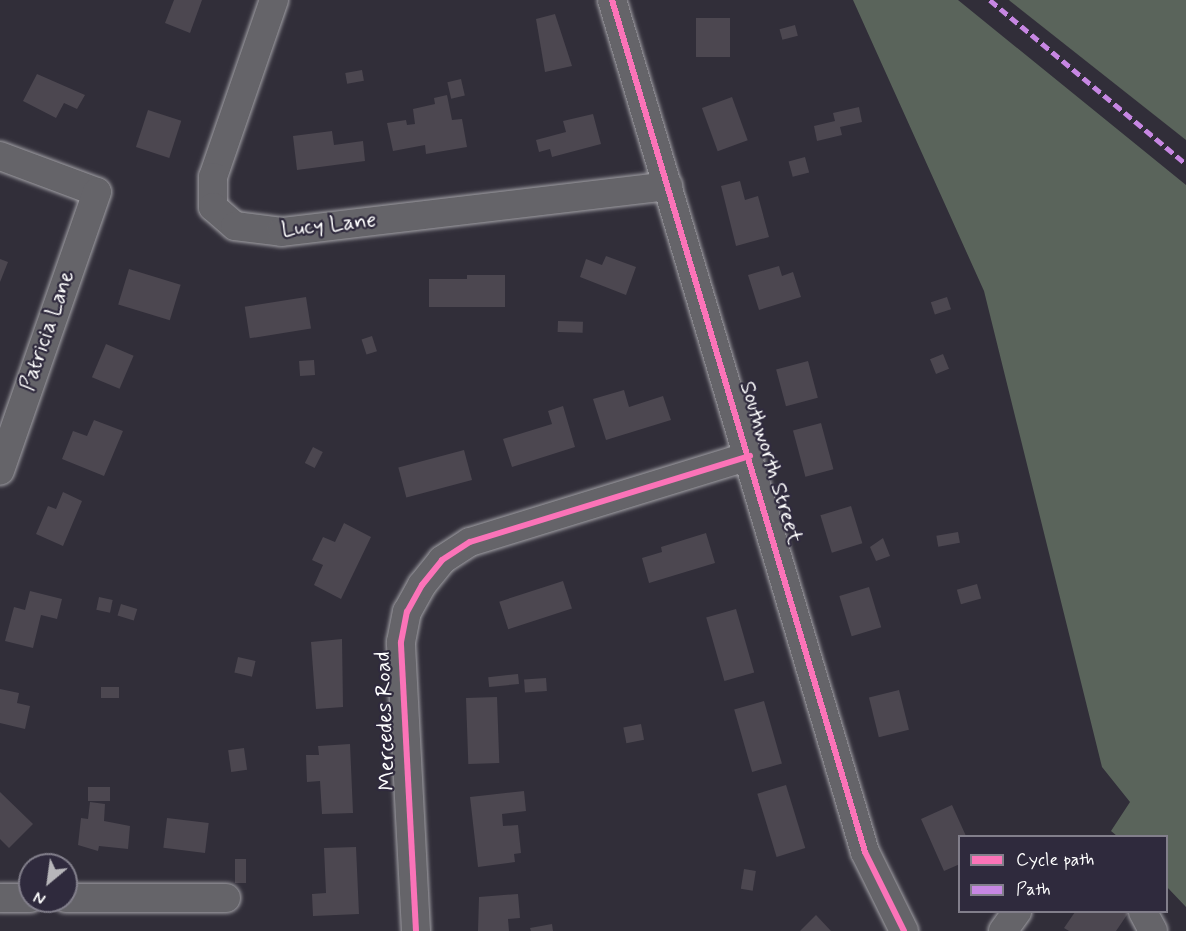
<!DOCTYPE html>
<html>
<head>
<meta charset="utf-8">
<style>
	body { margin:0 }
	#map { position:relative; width:1186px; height:931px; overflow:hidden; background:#312e39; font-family:Mynerve,sans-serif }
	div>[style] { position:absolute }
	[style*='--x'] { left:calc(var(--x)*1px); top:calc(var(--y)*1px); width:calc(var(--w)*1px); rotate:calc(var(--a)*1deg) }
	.green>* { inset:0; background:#5a645b }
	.building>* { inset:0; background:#4c4750; transform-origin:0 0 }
	.roads { filter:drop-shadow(0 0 2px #a2a1a6) drop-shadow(0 0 2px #a2a1a6) }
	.minor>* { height:28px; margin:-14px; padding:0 14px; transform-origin:14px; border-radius:14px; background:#656469 }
	.quiet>* { height:4.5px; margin-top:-2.25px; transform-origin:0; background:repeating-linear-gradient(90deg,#c787e3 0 9px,transparent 0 13.5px) }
	.cycleway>* { height:6px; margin:-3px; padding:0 3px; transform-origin:3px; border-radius:3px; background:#fb73b8 }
	span { translate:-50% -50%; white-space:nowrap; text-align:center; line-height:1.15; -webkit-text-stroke:4.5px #2f2a3d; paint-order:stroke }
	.street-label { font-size:22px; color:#fff }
	.legend { position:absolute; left:958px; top:835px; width:210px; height:78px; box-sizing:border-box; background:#2f2a3d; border:2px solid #827f8b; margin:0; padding:8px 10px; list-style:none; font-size:18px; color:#fff }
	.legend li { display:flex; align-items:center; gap:12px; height:30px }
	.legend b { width:30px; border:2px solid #827f8b }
	.north { position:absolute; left:18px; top:853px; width:60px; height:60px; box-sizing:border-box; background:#2f2a3d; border:2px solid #827f8b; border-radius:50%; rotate:209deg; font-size:16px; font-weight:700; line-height:24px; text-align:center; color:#fff }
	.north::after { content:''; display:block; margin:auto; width:21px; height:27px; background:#b7b6ba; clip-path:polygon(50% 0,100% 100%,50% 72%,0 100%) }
</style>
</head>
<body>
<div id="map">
	<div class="green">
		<i style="clip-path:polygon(853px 0,958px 0,1186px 185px,1186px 907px,1167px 887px,1166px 836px,1117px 836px,1111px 831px,1130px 802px,1102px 767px,984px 291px)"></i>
		<i style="clip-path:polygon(1009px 0,1186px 0,1186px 140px,1010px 1px)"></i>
	</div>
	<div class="building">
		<i style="clip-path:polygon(174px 0,202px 0,190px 33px,165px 23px)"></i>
		<i style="clip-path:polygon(555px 14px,572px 66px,545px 72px,536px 19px)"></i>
		<i style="left:730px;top:18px;width:39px;height:34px;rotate:90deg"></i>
		<i style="left:795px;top:25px;width:11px;height:16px;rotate:75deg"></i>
		<i style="left:362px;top:70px;width:11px;height:17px;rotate:80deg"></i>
		<i style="clip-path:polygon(37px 74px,85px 95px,77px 109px,64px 103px,56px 118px,23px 101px)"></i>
		<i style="left:461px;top:79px;width:17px;height:14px;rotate:77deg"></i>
		<i style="clip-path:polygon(447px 95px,452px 120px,462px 119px,467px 147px,426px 154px,425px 145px,393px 151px,387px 123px,406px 120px,407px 125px,415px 124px,413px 109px,435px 104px,434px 98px)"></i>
		<i style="left:732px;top:97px;width:46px;height:32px;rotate:70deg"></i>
		<i style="clip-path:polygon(859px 107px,862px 122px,840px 127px,842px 135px,817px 141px,814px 126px,835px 121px,833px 113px)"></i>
		<i style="left:148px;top:110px;width:35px;height:39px;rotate:18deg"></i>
		<i style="clip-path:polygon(593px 114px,601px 144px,552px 157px,550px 149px,539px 152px,536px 140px,566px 132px,563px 121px)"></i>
		<i style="clip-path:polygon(332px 131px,334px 145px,363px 141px,365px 161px,297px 170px,293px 136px)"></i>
		<i style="left:805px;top:157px;width:16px;height:17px;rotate:75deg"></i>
		<i style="clip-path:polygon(740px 181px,745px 200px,758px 196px,769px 237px,736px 246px,721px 186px)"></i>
		<i style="clip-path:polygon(606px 256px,636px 267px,626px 295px,580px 277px,586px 259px,602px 265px)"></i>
		<i style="clip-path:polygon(0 259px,8px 262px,0 282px)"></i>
		<i style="clip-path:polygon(779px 266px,782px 276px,793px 272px,801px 297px,759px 310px,748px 275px)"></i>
		<i style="left:129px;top:269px;width:54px;height:37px;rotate:17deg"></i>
		<i style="clip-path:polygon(467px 275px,505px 275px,505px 307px,429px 307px,429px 279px,467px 279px)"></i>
		<i style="left:306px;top:297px;width:32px;height:62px;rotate:81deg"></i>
		<i style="left:947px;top:297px;width:13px;height:17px;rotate:72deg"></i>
		<i style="left:558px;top:321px;width:25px;height:11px;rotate:2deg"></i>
		<i style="left:372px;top:336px;width:16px;height:11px;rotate:72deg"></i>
		<i style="left:106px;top:344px;width:30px;height:36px;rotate:23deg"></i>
		<i style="left:943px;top:354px;width:16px;height:14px;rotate:68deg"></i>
		<i style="left:314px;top:360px;width:15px;height:15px;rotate:86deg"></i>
		<i style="left:808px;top:361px;width:38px;height:33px;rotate:75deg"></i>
		<i style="clip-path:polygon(624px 390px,629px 407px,663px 396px,671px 420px,606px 440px,593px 399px)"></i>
		<i style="clip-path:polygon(563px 406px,575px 447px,512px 467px,503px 439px,552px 424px,548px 411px)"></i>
		<i style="clip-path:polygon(94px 420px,123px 431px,104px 476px,62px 459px,73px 431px,87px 436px)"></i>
		<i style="left:821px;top:423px;width:48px;height:29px;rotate:75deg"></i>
		<i style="left:313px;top:447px;width:11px;height:18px;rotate:27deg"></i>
		<i style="left:464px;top:450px;width:31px;height:68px;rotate:75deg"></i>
		<i style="clip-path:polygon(63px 492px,82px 501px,63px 546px,36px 534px,48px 506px,56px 509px)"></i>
		<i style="left:851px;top:506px;width:39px;height:32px;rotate:73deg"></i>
		<i style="clip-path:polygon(344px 523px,371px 537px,341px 599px,314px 585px,323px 565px,312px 560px,323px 537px,335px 542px)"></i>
		<i style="left:958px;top:532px;width:11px;height:22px;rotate:80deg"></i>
		<i style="clip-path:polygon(706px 533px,715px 563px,649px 583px,642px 558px,662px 552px,661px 547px)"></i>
		<i style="clip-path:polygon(883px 538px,890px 556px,876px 561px,870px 547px)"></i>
		<i style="left:563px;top:581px;width:29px;height:67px;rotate:72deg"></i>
		<i style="left:977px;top:584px;width:15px;height:21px;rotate:74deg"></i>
		<i style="left:869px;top:587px;width:42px;height:31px;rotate:73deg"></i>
		<i style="clip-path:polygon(30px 591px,62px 599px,57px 619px,41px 615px,33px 648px,5px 641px,14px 607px,25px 610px)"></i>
		<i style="left:99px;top:597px;width:14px;height:13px;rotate:12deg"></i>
		<i style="left:121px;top:604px;width:17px;height:12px;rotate:17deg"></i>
		<i style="left:736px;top:609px;width:66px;height:31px;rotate:74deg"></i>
		<i style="clip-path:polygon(342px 639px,343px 707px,316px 709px,311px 642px)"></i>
		<i style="left:238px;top:657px;width:18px;height:16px;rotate:13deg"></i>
		<i style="left:518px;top:674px;width:10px;height:30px;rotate:84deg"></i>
		<i style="left:546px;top:678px;width:13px;height:22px;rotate:86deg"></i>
		<i style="left:101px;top:687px;width:18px;height:11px"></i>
		<i style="clip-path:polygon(0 689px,19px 693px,17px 703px,30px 706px,25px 729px,0 723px)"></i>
		<i style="left:899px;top:690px;width:41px;height:31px;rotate:76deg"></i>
		<i style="left:497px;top:697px;width:66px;height:31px;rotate:88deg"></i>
		<i style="left:764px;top:701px;width:65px;height:31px;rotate:74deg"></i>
		<i style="left:641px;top:724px;width:16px;height:18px;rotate:79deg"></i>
		<i style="clip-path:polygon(350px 744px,353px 813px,322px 814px,320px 781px,307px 782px,306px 755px,319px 755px,318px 746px)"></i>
		<i style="left:244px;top:748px;width:22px;height:16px;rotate:82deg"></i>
		<i style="left:786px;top:785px;width:66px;height:30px;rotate:73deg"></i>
		<i style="left:88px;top:787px;width:22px;height:14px"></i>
		<i style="clip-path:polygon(524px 791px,526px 811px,502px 814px,503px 826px,518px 825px,521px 853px,514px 854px,515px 862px,478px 867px,470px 797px)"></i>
		<i style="clip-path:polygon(0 792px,33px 824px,9px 848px,0 839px)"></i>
		<i style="clip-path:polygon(90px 802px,105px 804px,104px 821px,130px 826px,128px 849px,99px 846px,98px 851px,78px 845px,81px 818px,88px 819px)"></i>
		<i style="clip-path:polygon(952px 805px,966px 836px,960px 836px,960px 864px,944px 871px,921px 819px)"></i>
		<i style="left:167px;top:818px;width:42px;height:30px;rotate:7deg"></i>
		<i style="clip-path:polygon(356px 847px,359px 914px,313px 916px,312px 894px,326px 893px,324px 848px)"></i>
		<i style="left:235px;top:859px;width:11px;height:24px"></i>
		<i style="left:744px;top:869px;width:12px;height:20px;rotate:9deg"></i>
		<i style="clip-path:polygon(518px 894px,520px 918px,508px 919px,509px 931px,478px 931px,479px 897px)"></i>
		<i style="clip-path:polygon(1075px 912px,1129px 912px,1116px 931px,1069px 931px,1064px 928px)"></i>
		<i style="clip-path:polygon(816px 915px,831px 931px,800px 931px)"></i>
		<i style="clip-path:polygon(552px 924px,553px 931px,531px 931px,530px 928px)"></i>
	</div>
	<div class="roads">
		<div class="minor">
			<i style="--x:274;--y:0;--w:187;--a:109"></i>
			<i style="--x:213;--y:177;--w:30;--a:90"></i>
			<i style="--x:213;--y:207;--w:29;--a:41"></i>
			<i style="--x:235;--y:226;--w:47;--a:7.3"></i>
			<i style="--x:282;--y:232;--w:389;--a:-6.8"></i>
			<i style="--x:612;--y:0;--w:889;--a:73.46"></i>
			<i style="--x:865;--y:852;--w:88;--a:63.7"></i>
			<i style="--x:0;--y:156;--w:103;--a:20.4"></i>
			<i style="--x:97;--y:192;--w:295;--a:109.2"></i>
			<i style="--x:0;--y:898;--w:30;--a:0"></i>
			<i style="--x:66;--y:898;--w:160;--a:0"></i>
			<i style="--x:1143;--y:912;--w:21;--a:62"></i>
			<i style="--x:416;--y:931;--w:289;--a:-93"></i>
			<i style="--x:401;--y:642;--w:31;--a:-79"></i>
			<i style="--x:407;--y:612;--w:31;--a:-61"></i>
			<i style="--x:422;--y:585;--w:32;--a:-51"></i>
			<i style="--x:442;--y:560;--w:33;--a:-33"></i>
			<i style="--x:470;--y:542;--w:293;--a:-17.1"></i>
			<i style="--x:1003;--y:931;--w:24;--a:-54"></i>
		</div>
	</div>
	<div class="quiet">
		<i style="--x:990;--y:0;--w:256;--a:39.9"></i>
	</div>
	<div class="cycleway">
		<i style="--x:612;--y:0;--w:889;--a:73.46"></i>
		<i style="--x:865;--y:852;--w:88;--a:63.7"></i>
		<i style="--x:416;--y:931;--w:289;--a:-93"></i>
		<i style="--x:401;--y:642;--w:31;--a:-79"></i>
		<i style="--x:407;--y:612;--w:31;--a:-61"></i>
		<i style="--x:422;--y:585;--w:32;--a:-51"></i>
		<i style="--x:442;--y:560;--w:33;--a:-33"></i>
		<i style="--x:470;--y:542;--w:293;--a:-17.1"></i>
	</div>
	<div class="street-label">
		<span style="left:329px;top:226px;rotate:-6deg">Lucy Lane</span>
		<span style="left:48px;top:331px;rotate:-71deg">Patricia Lane</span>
		<span style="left:770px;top:463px;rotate:73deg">Southworth Street</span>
		<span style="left:386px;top:721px;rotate:-92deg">Mercedes Road</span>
	</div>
	<ul class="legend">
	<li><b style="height:8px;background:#fb73b8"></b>Cycle path</li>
	<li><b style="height:8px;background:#c787e3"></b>Path</li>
	</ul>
	<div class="north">N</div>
</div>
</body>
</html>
